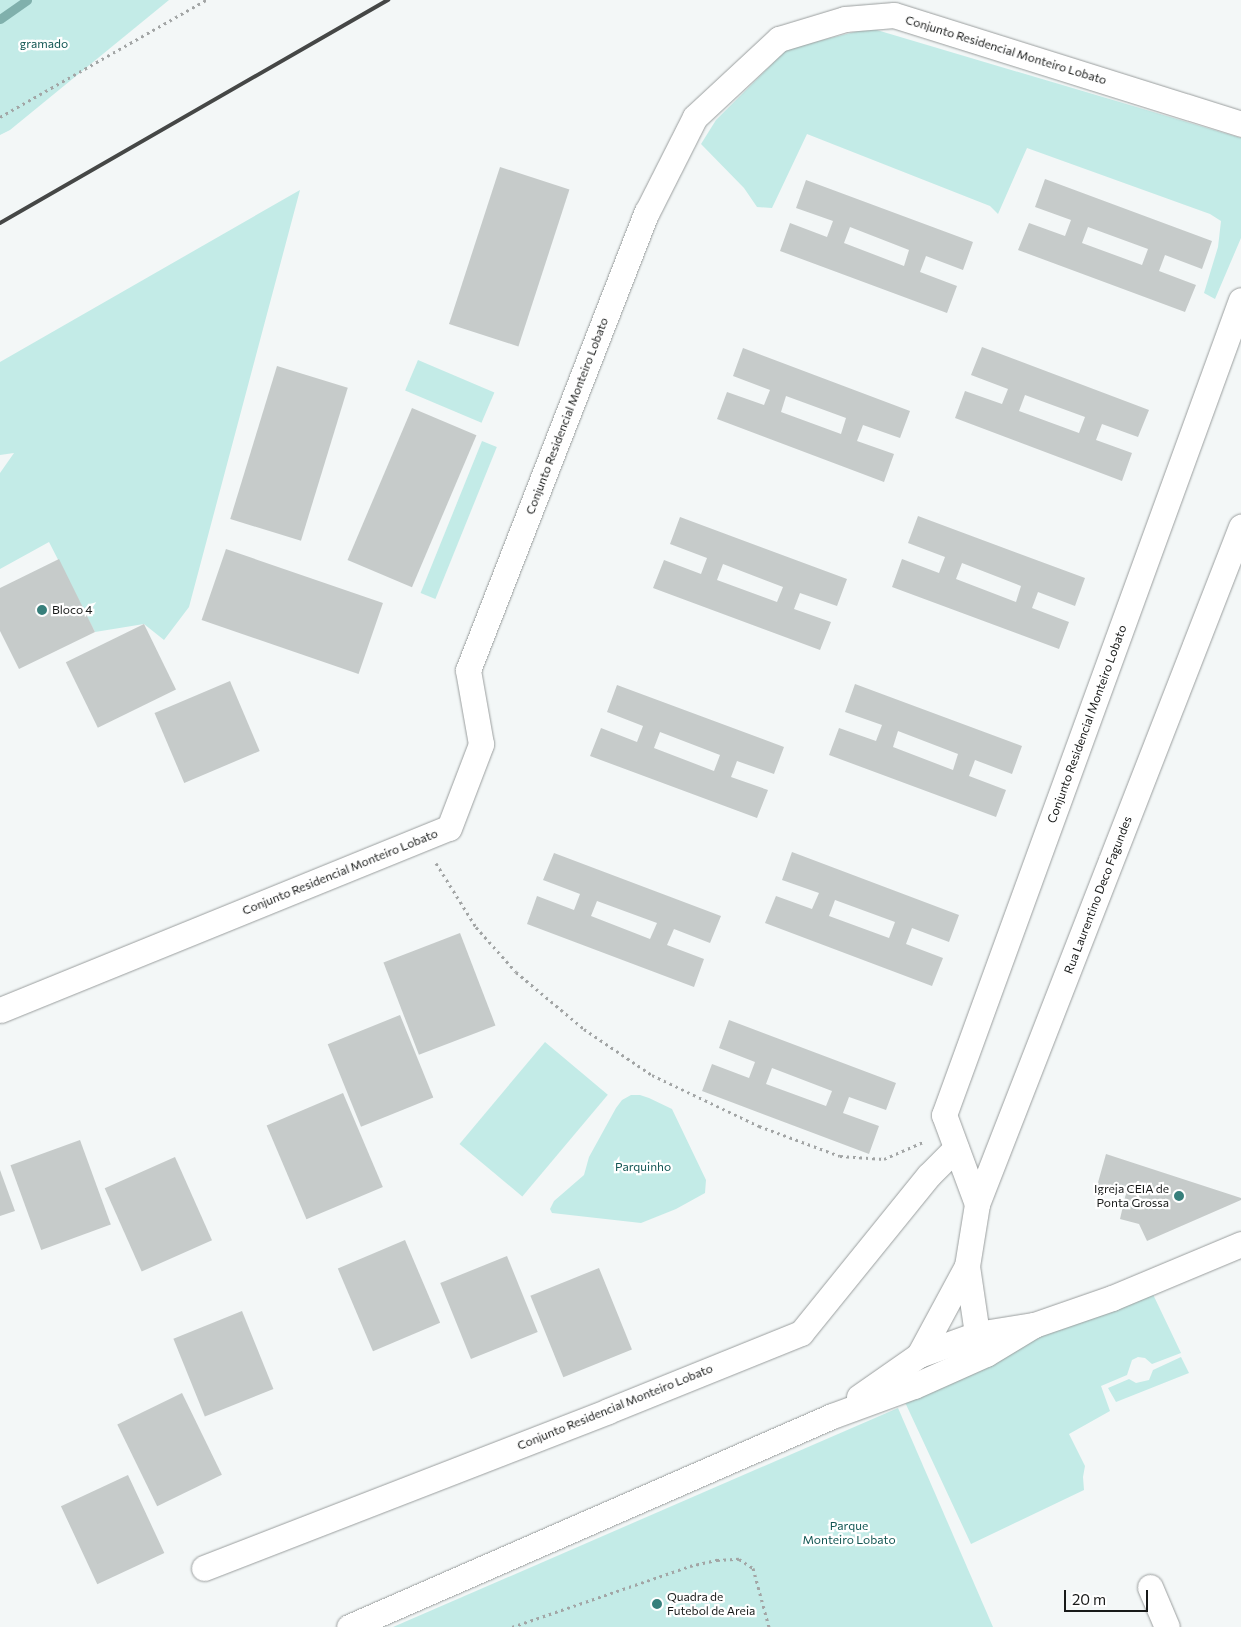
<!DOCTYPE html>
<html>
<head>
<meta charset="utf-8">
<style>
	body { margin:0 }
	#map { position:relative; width:1241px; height:1627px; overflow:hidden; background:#f3f7f7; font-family:Commissioner,sans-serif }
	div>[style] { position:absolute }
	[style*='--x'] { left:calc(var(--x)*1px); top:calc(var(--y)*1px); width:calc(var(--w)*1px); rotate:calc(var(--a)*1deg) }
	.green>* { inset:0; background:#c3ebe7; transform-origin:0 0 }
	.stream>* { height:9px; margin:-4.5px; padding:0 4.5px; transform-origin:4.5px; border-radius:4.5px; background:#80b0ac }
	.building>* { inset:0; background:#c6cbca; transform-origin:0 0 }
	.path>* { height:3px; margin-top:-1.5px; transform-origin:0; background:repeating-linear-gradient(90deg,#a2a5a5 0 2.5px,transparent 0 6.5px) }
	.roads { filter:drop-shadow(0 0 1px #9a9e9e) drop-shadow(0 0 1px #9a9e9e) }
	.minor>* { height:25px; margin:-12.5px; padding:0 12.5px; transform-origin:12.5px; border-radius:12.5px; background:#fff }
	.rail>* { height:4px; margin:-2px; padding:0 2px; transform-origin:2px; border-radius:2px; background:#454746 }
	.dots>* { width:14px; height:14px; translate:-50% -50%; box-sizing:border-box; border:2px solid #fff; border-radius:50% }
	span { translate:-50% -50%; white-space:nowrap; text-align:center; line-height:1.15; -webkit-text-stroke:4.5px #fff; paint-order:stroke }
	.park-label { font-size:12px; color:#125653 }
	.street-label { font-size:12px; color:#181a19 }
	.poi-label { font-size:12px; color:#181a19 }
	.left { translate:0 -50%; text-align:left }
	.right { translate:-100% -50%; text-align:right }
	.scale { position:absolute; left:1064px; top:1590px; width:84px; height:22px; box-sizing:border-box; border:2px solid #181a19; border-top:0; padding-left:6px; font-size:15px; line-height:18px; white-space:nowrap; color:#181a19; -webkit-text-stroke:4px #fff; paint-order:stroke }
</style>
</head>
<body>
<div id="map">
	<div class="green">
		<i style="clip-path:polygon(0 0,169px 0,10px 130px,0 135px)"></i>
		<i style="clip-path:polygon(870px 28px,1241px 138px,1241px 238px,1215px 299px,1204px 293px,1218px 247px,1221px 221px,1210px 214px,1027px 148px,998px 214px,990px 206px,807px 134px,772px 208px,757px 207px,744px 188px,701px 144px,716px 120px,787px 49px)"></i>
		<i style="clip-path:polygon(300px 190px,189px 607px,164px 640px,144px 624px,95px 632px,49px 542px,0 569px,0 473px,14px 453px,0 455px,0 362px)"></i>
		<i style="left:418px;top:360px;width:83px;height:33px;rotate:23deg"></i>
		<i style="left:482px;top:441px;width:16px;height:164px;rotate:22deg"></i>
		<i style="left:545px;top:1042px;width:82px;height:133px;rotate:40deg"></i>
		<i style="clip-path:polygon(631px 1095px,640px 1095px,649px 1098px,672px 1109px,706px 1180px,705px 1193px,676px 1209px,641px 1223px,552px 1213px,550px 1209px,554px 1201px,584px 1175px,589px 1157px,616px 1108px,622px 1100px)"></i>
		<i style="clip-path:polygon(1149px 1286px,1181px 1353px,1152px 1364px,1145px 1358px,1138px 1357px,1132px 1360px,1127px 1375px,1101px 1386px,1110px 1411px,1069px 1434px,1085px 1466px,1083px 1477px,1084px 1490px,971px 1544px,903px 1398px)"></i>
		<i style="clip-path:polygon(1181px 1357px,1189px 1373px,1116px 1402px,1108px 1388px,1129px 1379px,1136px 1383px,1149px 1380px,1153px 1370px)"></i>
		<i style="clip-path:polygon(898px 1408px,993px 1627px,393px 1627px)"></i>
	</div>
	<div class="stream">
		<i style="--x:0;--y:19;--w:33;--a:-35"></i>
	</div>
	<div class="building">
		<i style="left:500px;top:167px;width:73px;height:165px;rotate:18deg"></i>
		<i style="clip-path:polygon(evenodd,1045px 179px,1212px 241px,1202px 269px,1165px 255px,1159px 271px,1196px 285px,1185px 312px,1018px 250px,1029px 223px,1065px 236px,1071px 220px,1035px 207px,1045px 179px,1088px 227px,1148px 249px,1142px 265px,1082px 243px,1088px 227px)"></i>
		<i style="clip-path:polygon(evenodd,806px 180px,973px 242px,963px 270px,926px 256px,920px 272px,957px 286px,947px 313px,780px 251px,790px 223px,827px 237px,833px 221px,796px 208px,806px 180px,850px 227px,909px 250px,904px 266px,844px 243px,850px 227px)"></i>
		<i style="clip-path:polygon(evenodd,982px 347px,1149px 410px,1138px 437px,1102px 424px,1096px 440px,1132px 453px,1122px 481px,955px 418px,965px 391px,1002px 404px,1008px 389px,971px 375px,982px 347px,1025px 395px,1085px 417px,1079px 433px,1019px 411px,1025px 395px)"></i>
		<i style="clip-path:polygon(evenodd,743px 348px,910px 411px,900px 438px,863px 425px,857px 441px,894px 454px,884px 482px,717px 419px,727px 392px,764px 405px,770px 390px,733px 376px,743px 348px,786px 396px,846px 418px,841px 434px,781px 412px,786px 396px)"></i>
		<i style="left:277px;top:366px;width:74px;height:160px;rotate:17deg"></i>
		<i style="left:412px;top:408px;width:70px;height:165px;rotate:23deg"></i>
		<i style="clip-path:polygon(evenodd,918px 516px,1085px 578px,1075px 606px,1038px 592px,1032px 608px,1069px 622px,1059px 649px,892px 587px,902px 559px,939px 573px,945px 557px,908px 543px,918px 516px,962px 563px,1021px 586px,1016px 602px,956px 579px,962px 563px)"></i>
		<i style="clip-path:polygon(evenodd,680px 517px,847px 579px,837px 606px,800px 593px,794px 609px,831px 622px,820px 650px,653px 588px,664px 560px,701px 574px,707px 558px,670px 544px,680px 517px,723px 564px,783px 587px,777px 602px,717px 580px,723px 564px)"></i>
		<i style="left:226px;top:549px;width:166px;height:75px;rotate:19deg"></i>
		<i style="clip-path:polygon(59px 559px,95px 632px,19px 669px,0 631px,0 588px)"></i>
		<i style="left:144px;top:624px;width:73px;height:87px;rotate:64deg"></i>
		<i style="left:230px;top:681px;width:76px;height:82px;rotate:67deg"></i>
		<i style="clip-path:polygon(evenodd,855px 684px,1022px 746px,1012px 774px,975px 760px,969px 776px,1006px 790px,996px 817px,829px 755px,839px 728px,876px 741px,882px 725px,845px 712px,855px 684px,898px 731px,958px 754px,953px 770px,893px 747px,898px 731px)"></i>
		<i style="clip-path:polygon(evenodd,617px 685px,784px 747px,774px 774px,737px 761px,731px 777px,768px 790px,757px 818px,590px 756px,601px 728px,637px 742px,643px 726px,607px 712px,617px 685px,660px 732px,720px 755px,714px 771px,654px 748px,660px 732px)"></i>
		<i style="clip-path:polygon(evenodd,792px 852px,959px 915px,949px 942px,912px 928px,906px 944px,943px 958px,932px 986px,765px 923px,776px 896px,812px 909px,819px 893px,782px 880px,792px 852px,835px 900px,895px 922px,889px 938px,829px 916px,835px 900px)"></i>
		<i style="clip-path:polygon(evenodd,554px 853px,721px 916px,710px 943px,674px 929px,667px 945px,704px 959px,694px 987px,527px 924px,537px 896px,574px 910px,580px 894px,543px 880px,554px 853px,597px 901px,657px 923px,650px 939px,591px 916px,597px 901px)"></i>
		<i style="left:460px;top:933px;width:99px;height:82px;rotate:69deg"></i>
		<i style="left:400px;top:1015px;width:89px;height:78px;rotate:68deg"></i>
		<i style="clip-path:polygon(evenodd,729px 1020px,896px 1083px,886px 1110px,849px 1097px,843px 1113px,879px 1126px,869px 1154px,702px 1091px,712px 1064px,749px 1078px,755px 1062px,719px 1048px,729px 1020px,772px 1068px,832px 1091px,826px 1106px,766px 1084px,772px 1068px)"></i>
		<i style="left:343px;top:1093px;width:102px;height:83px;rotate:67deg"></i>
		<i style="left:80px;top:1140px;width:90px;height:74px;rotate:70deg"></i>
		<i style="clip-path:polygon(1106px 1154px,1241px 1198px,1241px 1200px,1147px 1241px,1139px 1224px,1120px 1219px,1126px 1193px,1097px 1186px)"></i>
		<i style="left:175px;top:1157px;width:91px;height:77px;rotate:66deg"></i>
		<i style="clip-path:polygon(0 1170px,15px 1211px,0 1216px)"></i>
		<i style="left:405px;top:1240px;width:90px;height:73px;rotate:67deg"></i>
		<i style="left:507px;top:1256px;width:82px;height:72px;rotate:68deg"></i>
		<i style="left:599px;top:1268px;width:88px;height:74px;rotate:68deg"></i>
		<i style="left:242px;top:1311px;width:84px;height:74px;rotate:68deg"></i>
		<i style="left:182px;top:1393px;width:91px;height:72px;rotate:64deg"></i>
		<i style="left:128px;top:1475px;width:86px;height:74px;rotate:65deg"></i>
	</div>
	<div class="path">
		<i style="--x:0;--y:117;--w:237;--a:-29.6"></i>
		<i style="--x:436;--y:863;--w:75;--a:58"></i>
		<i style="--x:476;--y:927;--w:60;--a:48.4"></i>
		<i style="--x:516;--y:972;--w:89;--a:40"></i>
		<i style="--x:584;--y:1029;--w:82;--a:34.1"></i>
		<i style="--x:652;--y:1075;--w:119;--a:25.5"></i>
		<i style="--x:759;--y:1126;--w:86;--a:20.3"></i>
		<i style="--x:840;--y:1156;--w:44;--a:3.9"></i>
		<i style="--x:884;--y:1159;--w:43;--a:-23.6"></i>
		<i style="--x:512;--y:1627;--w:188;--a:-18.9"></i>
		<i style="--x:690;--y:1566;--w:28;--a:-13"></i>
		<i style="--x:717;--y:1560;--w:22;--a:-3"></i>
		<i style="--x:739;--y:1559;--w:17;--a:33"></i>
		<i style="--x:753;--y:1568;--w:61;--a:74.8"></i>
	</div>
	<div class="roads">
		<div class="minor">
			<i style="--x:0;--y:1010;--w:484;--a:-22.1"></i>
			<i style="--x:449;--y:828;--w:90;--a:-69.1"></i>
			<i style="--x:481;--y:744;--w:75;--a:-100"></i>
			<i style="--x:468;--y:670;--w:492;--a:-68.7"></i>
			<i style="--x:647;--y:212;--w:106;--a:-63.2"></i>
			<i style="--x:695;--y:117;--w:115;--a:-42.9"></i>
			<i style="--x:779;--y:39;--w:69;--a:-16.9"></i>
			<i style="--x:845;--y:19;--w:49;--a:-4.7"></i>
			<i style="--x:894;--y:15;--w:364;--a:17.4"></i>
			<i style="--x:977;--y:1204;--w:95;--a:-110.3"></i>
			<i style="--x:944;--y:1115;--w:867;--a:-69.98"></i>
			<i style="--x:967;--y:1266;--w:69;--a:81.6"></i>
			<i style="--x:977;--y:1334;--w:16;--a:125"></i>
			<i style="--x:919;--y:1355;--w:101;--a:-61.7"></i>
			<i style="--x:967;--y:1266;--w:63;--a:-80.8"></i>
			<i style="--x:977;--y:1204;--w:727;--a:-68.7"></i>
			<i style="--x:859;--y:1397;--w:73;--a:-35"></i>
			<i style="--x:919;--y:1355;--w:62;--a:-19.9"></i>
			<i style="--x:977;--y:1334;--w:58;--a:-9"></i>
			<i style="--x:1034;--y:1325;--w:83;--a:-19.1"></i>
			<i style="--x:1112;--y:1298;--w:140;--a:-22.7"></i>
			<i style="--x:204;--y:1568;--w:433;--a:-21.2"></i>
			<i style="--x:608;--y:1411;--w:208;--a:-22"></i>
			<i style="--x:801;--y:1333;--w:203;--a:-51"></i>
			<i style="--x:929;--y:1175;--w:38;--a:-45"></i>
			<i style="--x:1150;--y:1587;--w:43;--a:67"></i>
			<i style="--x:349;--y:1627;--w:527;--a:-23.6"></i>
			<i style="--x:832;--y:1416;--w:87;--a:-20.1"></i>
			<i style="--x:914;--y:1386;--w:79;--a:-24"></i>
			<i style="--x:986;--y:1354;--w:56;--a:-31.1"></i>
		</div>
	</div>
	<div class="rail">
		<i style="--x:0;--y:223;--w:448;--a:-29.9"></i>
	</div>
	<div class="dots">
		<i style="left:42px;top:610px;background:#377f7b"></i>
		<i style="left:1179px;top:1196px;background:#377f7b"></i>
		<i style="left:657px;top:1604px;background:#377f7b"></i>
	</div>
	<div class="park-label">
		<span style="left:44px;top:44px">gramado</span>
		<span style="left:643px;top:1167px">Parquinho</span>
		<span style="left:849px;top:1533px">Parque<br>Monteiro Lobato</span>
	</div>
	<div class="street-label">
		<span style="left:1006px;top:50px;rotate:17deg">Conjunto Residencial Monteiro Lobato</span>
		<span style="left:567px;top:416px;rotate:-69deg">Conjunto Residencial Monteiro Lobato</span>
		<span style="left:1087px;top:724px;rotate:-70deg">Conjunto Residencial Monteiro Lobato</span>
		<span style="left:340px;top:872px;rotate:-22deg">Conjunto Residencial Monteiro Lobato</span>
		<span style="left:1098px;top:895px;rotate:-69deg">Rua Laurentino Deco Fagundes</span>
		<span style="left:615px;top:1407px;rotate:-22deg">Conjunto Residencial Monteiro Lobato</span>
	</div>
	<div class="poi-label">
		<span class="left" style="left:52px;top:610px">Bloco 4</span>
		<span class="right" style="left:1169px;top:1196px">Igreja CEIA de<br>Ponta Grossa</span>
		<span class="left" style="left:667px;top:1604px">Quadra de<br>Futebol de Areia</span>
	</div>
	<div class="scale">20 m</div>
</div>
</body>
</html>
